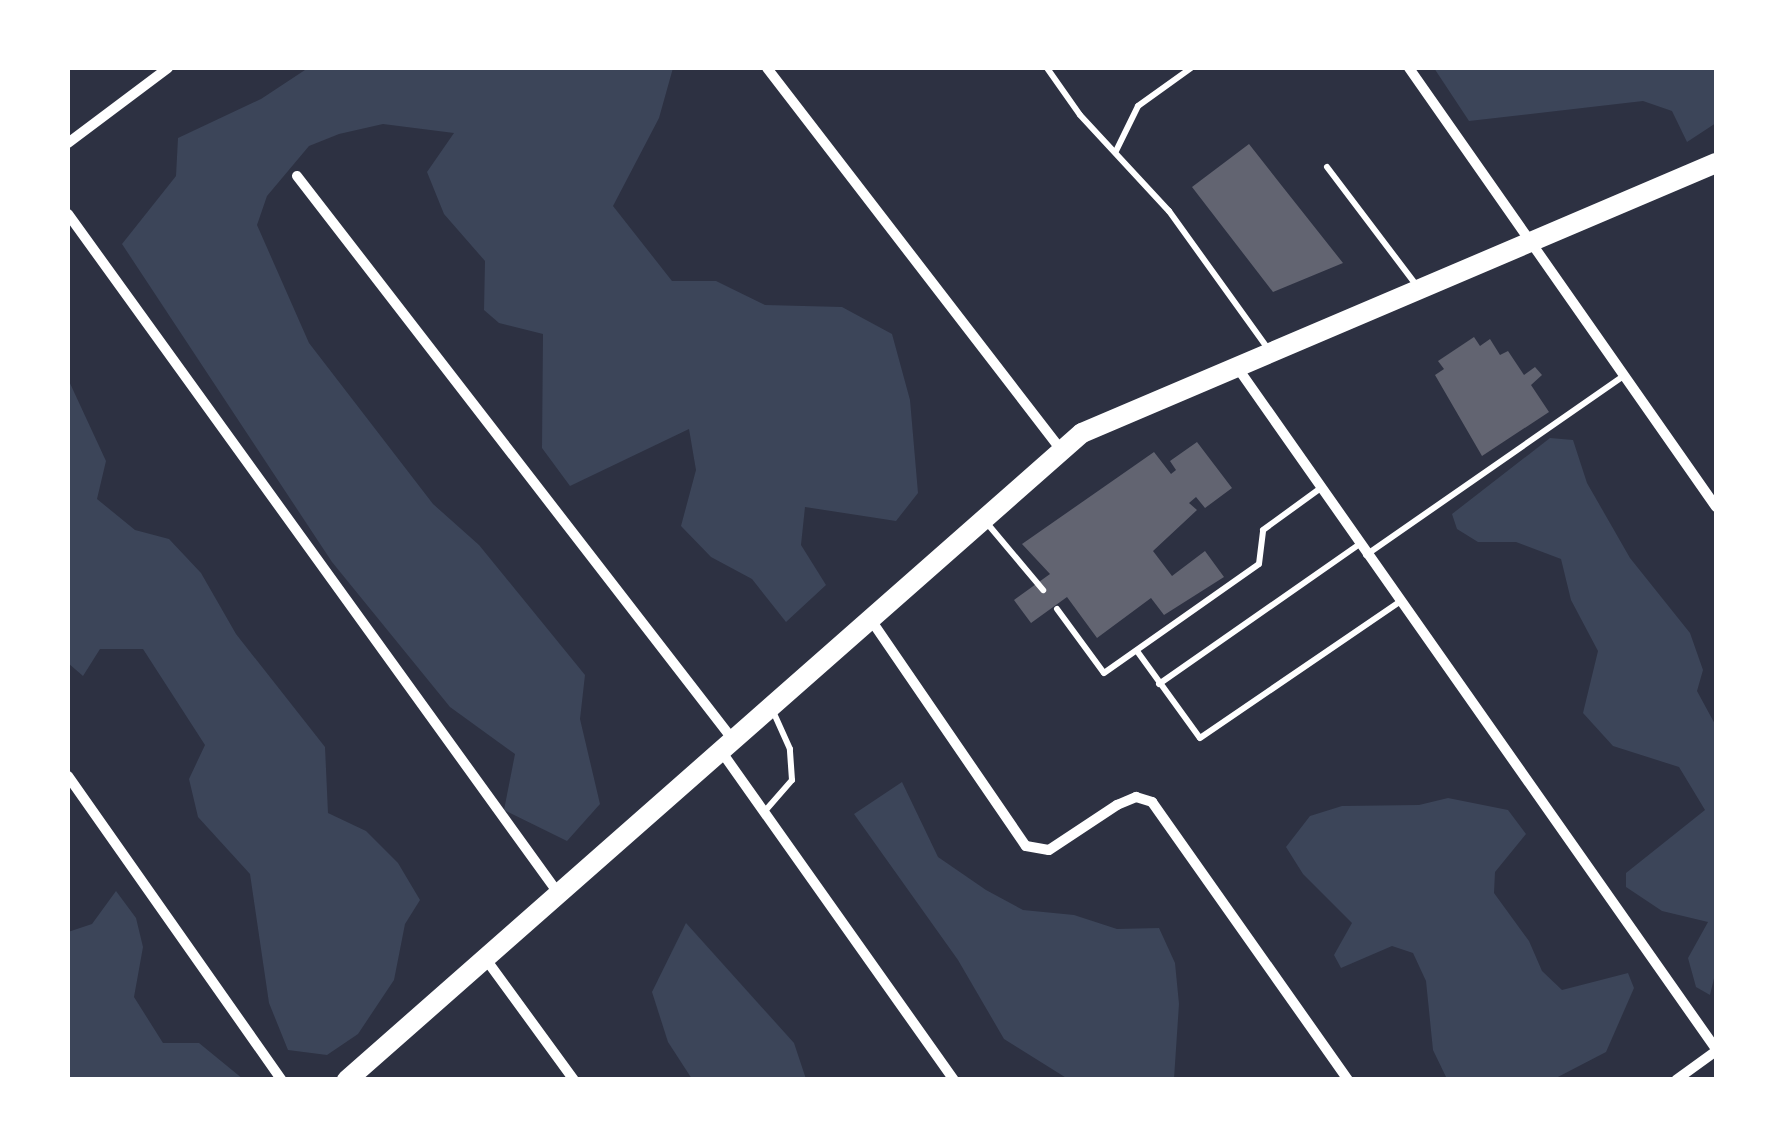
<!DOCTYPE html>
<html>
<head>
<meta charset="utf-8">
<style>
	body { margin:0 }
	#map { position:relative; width:1784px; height:1147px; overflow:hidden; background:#2d3142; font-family:"Archivo Narrow",sans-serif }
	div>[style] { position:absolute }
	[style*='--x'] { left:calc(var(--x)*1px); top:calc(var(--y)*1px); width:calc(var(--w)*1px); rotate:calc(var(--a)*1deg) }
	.green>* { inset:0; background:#3c4559 }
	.building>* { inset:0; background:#626471 }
	.service>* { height:6px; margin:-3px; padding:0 3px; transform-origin:3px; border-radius:3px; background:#fff }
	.minor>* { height:10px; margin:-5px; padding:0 5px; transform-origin:5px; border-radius:5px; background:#fff }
	.secondary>* { height:20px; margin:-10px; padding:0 10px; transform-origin:10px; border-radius:10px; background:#fff }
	span { translate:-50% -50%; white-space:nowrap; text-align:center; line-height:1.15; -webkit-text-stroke:9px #fff; paint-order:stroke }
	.frame { position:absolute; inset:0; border:70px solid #fff; pointer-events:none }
</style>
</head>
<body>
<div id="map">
	<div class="green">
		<i style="clip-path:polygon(308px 68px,673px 68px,659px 118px,613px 206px,672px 281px,716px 281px,765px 305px,842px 307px,892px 334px,910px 400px,918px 493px,896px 521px,805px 507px,801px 545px,826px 585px,786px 622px,752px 579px,711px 557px,681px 526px,696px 470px,689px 429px,570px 486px,542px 448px,543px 334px,499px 323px,484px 310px,485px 261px,444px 214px,427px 172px,454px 133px,383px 124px,339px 134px,309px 146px,267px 196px,257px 225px,309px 343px,433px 504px,479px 545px,585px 675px,580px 719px,600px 804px,567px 841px,504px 810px,515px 754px,450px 707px,332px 562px,122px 244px,176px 176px,178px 138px,261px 99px)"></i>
		<i style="clip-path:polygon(1434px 68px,1716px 68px,1716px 123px,1687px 142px,1672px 111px,1643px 101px,1469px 121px)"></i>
		<i style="clip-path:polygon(68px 379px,106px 461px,97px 499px,135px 530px,169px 539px,201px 573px,236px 634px,325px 747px,328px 813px,366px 831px,398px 863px,420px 900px,405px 924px,394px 980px,358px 1034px,327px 1055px,288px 1050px,269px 1003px,250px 874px,198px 817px,189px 779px,205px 745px,143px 649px,100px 649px,83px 676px,68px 663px)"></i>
		<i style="clip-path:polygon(1550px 438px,1573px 440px,1587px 483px,1630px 558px,1690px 633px,1703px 670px,1697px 691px,1716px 726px,1716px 970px,1710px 995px,1696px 987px,1688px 958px,1708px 922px,1662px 911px,1626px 887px,1626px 873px,1705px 810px,1679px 767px,1613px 746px,1583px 713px,1598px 651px,1571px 600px,1561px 559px,1516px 542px,1478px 542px,1457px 529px,1452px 514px)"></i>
		<i style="clip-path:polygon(902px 782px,938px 857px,986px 890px,1023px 910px,1074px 915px,1117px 929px,1159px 928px,1175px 963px,1179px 1004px,1174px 1079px,1068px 1079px,1004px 1039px,958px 960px,854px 814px)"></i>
		<i style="clip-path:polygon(1448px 798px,1508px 810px,1526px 834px,1495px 872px,1494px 893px,1529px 941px,1542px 971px,1562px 990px,1628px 973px,1634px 988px,1606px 1052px,1554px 1079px,1447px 1079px,1433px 1050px,1426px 981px,1413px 953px,1392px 946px,1341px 968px,1334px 955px,1352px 923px,1303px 874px,1286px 847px,1310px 816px,1342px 806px,1419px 805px)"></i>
		<i style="clip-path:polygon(116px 891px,136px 918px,143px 947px,134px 997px,163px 1043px,199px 1043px,243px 1079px,68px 1079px,68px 932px,92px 924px)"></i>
		<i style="clip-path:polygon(686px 923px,794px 1043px,806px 1079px,692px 1079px,668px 1042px,652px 992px)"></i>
	</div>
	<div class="building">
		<i style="clip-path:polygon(1249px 144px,1282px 186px,1343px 263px,1273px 292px,1192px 187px)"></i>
		<i style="clip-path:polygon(1474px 337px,1480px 346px,1490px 339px,1500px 355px,1508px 351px,1524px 375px,1535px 367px,1542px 375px,1531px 385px,1549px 412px,1482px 456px,1435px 375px,1444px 369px,1438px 361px)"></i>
		<i style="clip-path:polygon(1197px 442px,1232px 488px,1205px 508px,1196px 497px,1189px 503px,1197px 510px,1153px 551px,1172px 576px,1205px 551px,1224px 577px,1164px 615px,1151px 598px,1097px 638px,1067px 597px,1031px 623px,1014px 600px,1050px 574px,1022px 544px,1154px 452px,1171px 474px,1176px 470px,1170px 461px)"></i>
	</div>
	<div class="service">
		<i style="--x:1047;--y:68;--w:57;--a:54.9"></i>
		<i style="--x:1080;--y:115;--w:131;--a:47.2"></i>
		<i style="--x:1169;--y:211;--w:170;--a:54.3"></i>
		<i style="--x:1116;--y:151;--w:50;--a:-63.9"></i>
		<i style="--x:1138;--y:106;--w:65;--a:-35.6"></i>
		<i style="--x:1327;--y:167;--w:149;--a:52.9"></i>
		<i style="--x:986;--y:522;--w:89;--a:50"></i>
		<i style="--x:1366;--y:555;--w:314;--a:-34.8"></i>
		<i style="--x:1057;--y:609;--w:79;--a:53.7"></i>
		<i style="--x:1104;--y:673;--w:189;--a:-35.1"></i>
		<i style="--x:1259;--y:564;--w:34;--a:-83"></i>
		<i style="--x:1263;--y:530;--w:68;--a:-36"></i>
		<i style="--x:1137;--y:651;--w:107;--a:54.1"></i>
		<i style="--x:1200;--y:738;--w:240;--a:-34.3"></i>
		<i style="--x:1159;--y:684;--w:241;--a:-34.9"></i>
		<i style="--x:765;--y:811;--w:41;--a:-48.9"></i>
		<i style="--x:792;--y:780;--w:31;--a:-94"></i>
		<i style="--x:790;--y:749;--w:44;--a:-114.2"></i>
	</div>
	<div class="minor">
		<i style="--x:767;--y:68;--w:482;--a:52.4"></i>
		<i style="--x:1409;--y:68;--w:536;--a:55.03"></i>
		<i style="--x:68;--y:143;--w:125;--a:-36.9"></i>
		<i style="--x:297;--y:176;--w:713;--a:52.29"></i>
		<i style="--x:68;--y:214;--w:837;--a:54.18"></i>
		<i style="--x:1237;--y:367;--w:833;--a:54.92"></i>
		<i style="--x:871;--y:620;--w:274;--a:55.6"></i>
		<i style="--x:1026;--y:846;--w:23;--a:10"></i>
		<i style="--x:1049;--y:850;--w:82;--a:-33.5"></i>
		<i style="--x:1117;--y:805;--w:21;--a:-23"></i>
		<i style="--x:1136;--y:797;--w:17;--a:17"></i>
		<i style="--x:1152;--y:802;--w:340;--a:54.8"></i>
		<i style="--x:721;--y:751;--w:403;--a:54.7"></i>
		<i style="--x:68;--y:776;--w:372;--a:54.9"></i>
		<i style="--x:485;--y:958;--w:151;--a:53.9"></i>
		<i style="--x:1676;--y:1080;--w:49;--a:-35.9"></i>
	</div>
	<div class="secondary">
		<i style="--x:347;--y:1080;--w:979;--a:-41.36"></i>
		<i style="--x:1082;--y:433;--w:689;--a:-23.07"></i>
	</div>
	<div class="frame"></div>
</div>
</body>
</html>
